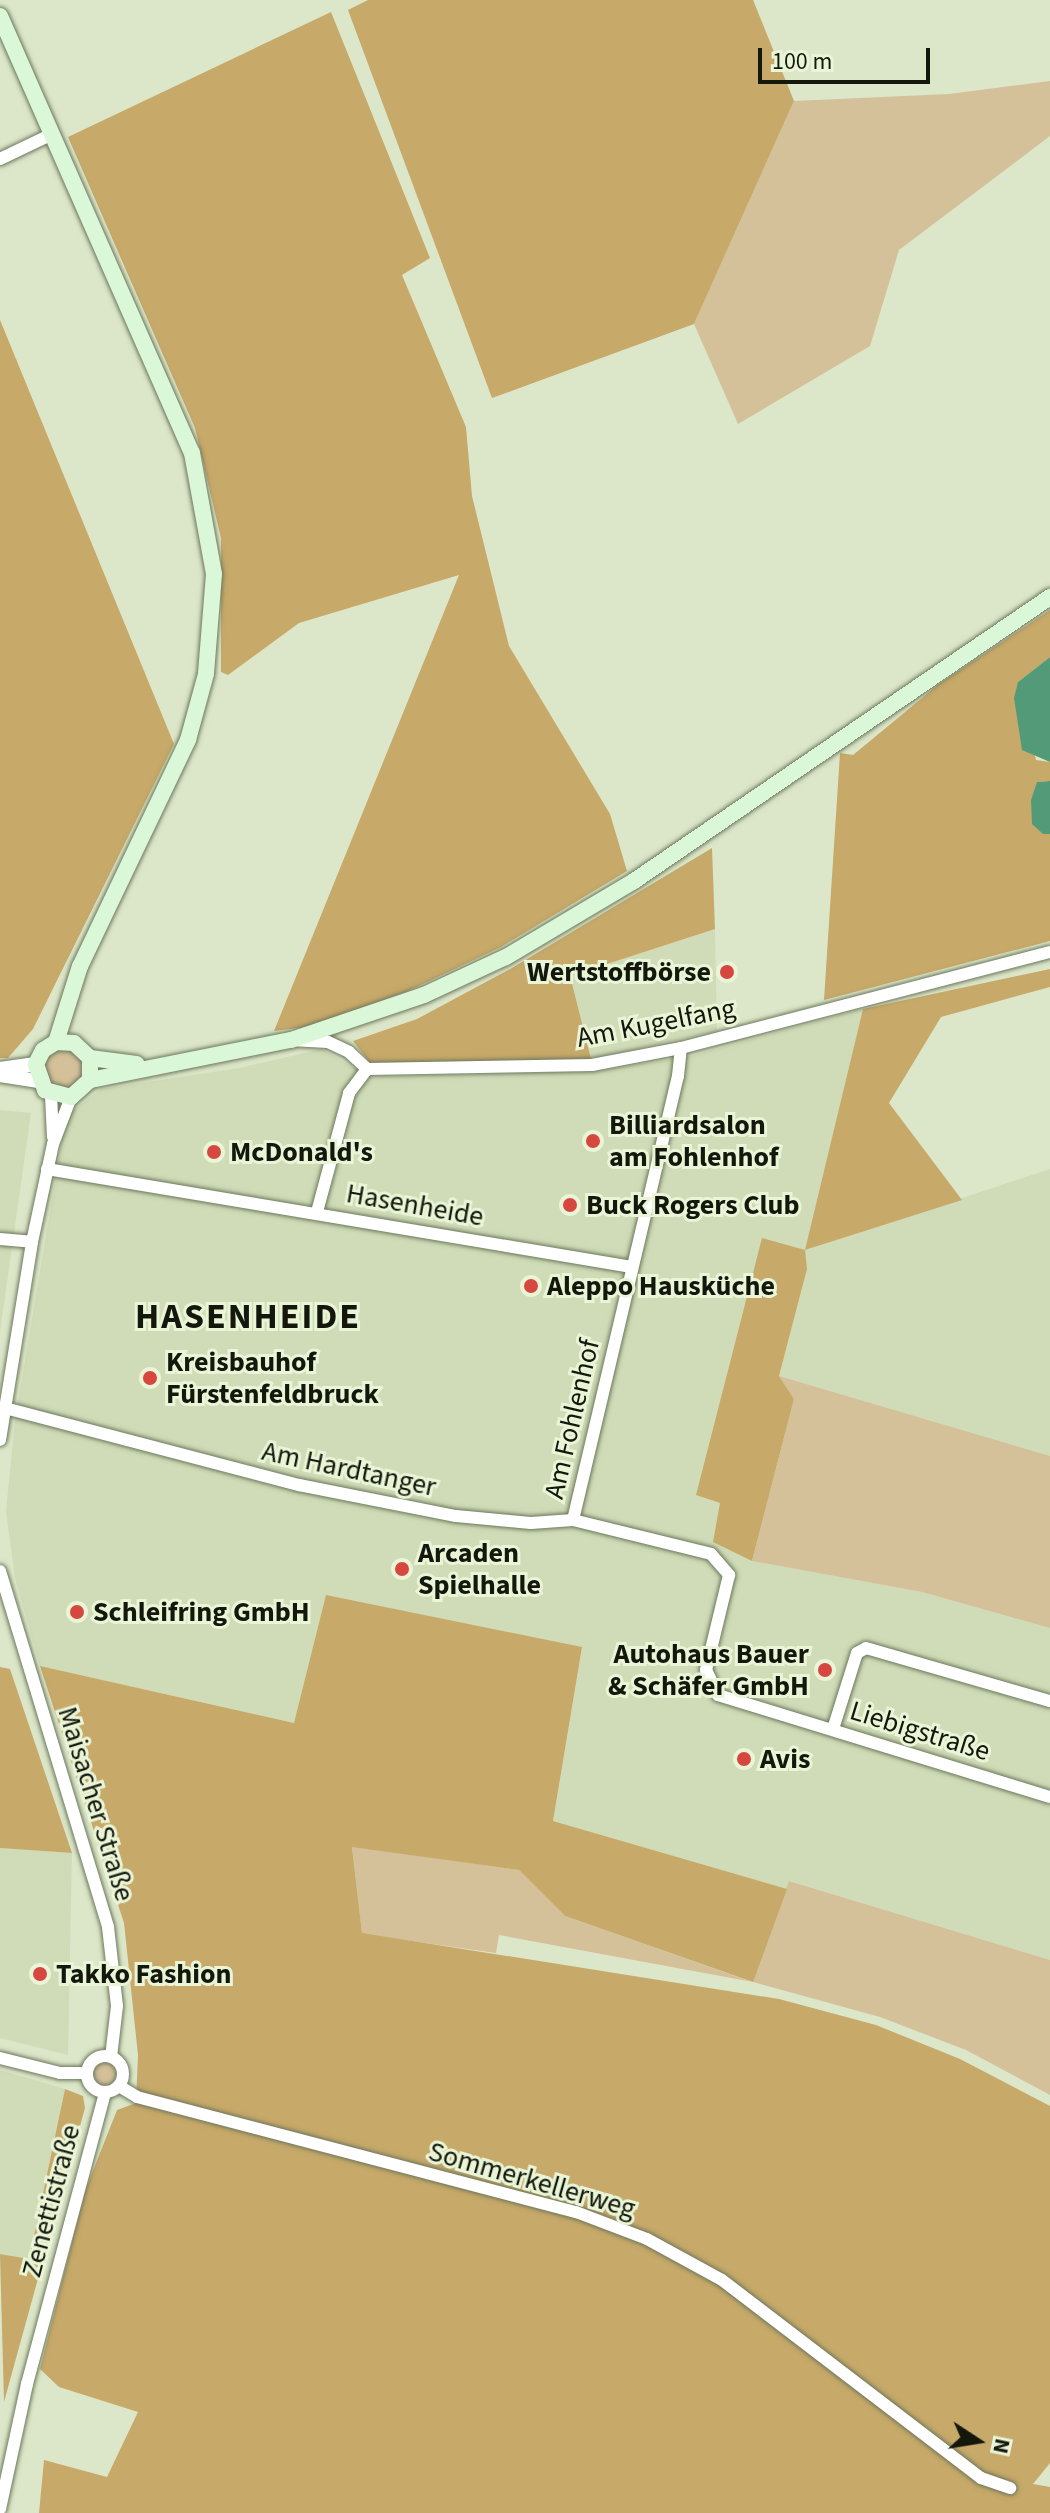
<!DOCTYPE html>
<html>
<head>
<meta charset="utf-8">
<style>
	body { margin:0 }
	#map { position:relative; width:1050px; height:2513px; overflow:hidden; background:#dce7c9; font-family:"Source Sans 3",sans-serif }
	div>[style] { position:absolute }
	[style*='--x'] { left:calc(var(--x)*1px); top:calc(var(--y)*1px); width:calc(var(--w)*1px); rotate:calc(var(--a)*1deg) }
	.built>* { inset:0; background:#cfdcb7 }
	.green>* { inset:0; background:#d4c099 }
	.round { border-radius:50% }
	.forest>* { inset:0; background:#c7a969 }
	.water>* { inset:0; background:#539b78 }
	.roads { filter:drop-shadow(0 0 2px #6d775c) drop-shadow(0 0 2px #6d775c) }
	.minor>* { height:12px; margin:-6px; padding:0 6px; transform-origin:6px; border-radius:6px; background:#fff }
	.minor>.ring { margin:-6px; padding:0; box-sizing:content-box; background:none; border:12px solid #fff; border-radius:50% }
	.tertiary>* { height:14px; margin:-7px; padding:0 7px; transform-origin:7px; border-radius:7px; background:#fff }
	.secondary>* { height:16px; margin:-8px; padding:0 8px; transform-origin:8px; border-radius:8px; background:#daf7d8 }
	.dots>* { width:22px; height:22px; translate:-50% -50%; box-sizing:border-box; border:4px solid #e9f5d6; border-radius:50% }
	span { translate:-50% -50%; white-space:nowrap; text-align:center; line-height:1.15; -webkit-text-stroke:6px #e9f5d6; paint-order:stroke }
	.poi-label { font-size:28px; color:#13170c; font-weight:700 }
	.right { translate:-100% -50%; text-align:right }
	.left { translate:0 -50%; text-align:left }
	.street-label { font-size:28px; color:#13170c }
	.district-label { font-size:36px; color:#13170c; font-weight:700; letter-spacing:2px }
	.north { position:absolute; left:938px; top:2401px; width:80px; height:80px; -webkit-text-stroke:6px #e9f5d6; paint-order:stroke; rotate:102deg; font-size:22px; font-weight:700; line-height:32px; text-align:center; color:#13170c }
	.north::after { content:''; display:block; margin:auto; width:28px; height:36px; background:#13170c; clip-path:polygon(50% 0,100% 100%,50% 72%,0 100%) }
	.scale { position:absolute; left:758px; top:48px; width:172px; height:36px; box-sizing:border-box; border:4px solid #13170c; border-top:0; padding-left:10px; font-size:24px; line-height:28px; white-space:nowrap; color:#13170c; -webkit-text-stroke:6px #e9f5d6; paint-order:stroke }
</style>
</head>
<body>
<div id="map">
	<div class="built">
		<i style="clip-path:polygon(715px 929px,717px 1031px,591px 1059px,569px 976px)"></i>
		<i style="clip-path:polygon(863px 1009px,806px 1250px,1050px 1169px,1050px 1456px,779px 1376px,807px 1269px,696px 1495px,720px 1503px,752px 1561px,922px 1592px,1050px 1628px,1050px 1960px,790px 1881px,787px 1889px,553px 1821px,582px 1647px,294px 1723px,40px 1666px,15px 1578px,6px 1511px,15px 1420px,66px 1116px,101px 1089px,239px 1068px,322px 1049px,369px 1077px,596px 1071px,687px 1057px)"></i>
		<i style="clip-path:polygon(0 1110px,31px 1113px,0 1332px)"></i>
		<i style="clip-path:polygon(0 1848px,72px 1853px,68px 2055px,0 2038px)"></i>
		<i style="clip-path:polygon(0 2070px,65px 2089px,28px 2260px,0 2254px)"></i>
	</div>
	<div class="green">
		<i style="clip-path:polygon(1050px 81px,1050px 136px,899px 250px,870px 346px,738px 424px,694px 324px,794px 101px,949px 94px)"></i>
		<i class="round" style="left:45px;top:1049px;width:40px;height:40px"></i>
		<i style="clip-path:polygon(779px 1376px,1050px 1456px,1050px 1628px,922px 1592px,752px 1561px,794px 1399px)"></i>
		<i style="clip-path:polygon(352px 1846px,519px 1870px,565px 1916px,752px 1982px,789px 1881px,1050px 1960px,1050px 2095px,966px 2050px,880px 2017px,753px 1982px,499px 1935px,496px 1953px,362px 1934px)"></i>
		<i class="round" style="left:94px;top:2063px;width:22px;height:22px"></i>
	</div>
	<div class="forest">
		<i style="clip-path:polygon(368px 0,753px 0,794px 101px,694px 324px,492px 398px,348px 10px)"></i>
		<i style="clip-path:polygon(331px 12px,430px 258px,402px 275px,466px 427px,472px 496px,509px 646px,610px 814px,627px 871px,501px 947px,406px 992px,307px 1027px,274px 1031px,459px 575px,299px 623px,228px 675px,221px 672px,221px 538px,195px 428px,68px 137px)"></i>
		<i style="clip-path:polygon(0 320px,174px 744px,33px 1029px,8px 1058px,0 1058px)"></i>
		<i style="clip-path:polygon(1050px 610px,1050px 657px,1018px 682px,1036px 760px,1050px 762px,1050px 781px,1037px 782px,1043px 834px,1050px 834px,1050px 941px,824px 1000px,840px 753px,853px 755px,939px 684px)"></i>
		<i style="clip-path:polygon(712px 848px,715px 929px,570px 976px,591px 1059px,371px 1064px,353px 1041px,417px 1019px,512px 968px)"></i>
		<i style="clip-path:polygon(1050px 969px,1050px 987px,941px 1017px,889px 1103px,962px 1200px,805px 1250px,807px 1269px,779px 1376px,794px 1399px,752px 1561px,713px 1542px,720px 1503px,696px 1495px,762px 1238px,805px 1250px,863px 1009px)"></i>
		<i style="clip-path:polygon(326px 1595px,582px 1647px,553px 1821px,787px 1889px,753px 1982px,565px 1916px,519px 1870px,352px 1847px,362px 1933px,779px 1999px,876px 2025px,960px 2059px,1050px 2106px,1050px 2463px,1033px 2484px,1050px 2487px,1050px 2513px,39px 2513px,44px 2460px,107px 2477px,138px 2412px,59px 2387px,40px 2369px,85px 2191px,117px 2110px,136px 2103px,138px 2055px,124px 1923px,40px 1666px,294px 1723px)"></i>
		<i style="clip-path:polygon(0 1667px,10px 1669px,72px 1853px,0 1848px)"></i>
		<i style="clip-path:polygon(65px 2089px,83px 2096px,85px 2108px,4px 2402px,0 2254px,29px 2259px)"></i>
	</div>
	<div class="water">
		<i style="clip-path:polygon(1050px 657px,1050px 762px,1022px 750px,1014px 698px,1018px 682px)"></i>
		<i style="clip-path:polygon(1050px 781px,1050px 834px,1043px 834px,1032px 824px,1031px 800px,1037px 782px)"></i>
	</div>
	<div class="roads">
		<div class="minor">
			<i style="--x:0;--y:159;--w:55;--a:-25.6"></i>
			<i style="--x:291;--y:1040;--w:37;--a:3"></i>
			<i style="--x:328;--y:1042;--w:23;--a:25"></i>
			<i style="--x:349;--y:1052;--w:25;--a:43"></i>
			<i style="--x:51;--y:1095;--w:42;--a:87.3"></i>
			<i style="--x:47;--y:1169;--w:593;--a:9.51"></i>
			<i style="--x:317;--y:1212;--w:123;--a:-74.9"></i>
			<i style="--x:349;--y:1093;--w:30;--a:-53"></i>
			<i style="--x:367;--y:1069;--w:225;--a:-1"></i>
			<i style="--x:592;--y:1065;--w:91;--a:-10.8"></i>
			<i style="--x:681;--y:1048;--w:381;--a:-14.6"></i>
			<i style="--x:0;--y:1239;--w:32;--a:5"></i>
			<i style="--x:5;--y:1408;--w:304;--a:14.7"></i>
			<i style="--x:299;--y:1485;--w:160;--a:11.2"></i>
			<i style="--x:456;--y:1516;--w:75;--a:5.3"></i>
			<i style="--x:531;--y:1523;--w:42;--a:-4.1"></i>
			<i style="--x:573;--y:1520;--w:142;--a:13.8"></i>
			<i style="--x:711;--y:1554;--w:28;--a:49"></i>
			<i style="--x:729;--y:1575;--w:98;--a:103.6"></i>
			<i style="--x:706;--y:1670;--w:28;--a:64"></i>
			<i style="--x:718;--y:1695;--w:347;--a:17.1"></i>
			<i style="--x:0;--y:1440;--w:201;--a:-80.8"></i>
			<i style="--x:32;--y:1242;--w:100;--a:-77.9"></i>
			<i style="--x:53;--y:1144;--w:50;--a:-69"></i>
			<i style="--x:573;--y:1520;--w:456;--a:-76.7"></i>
			<i style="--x:678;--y:1076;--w:28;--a:-84"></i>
			<i style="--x:0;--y:1571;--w:372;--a:73.1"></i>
			<i style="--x:108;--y:1927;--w:80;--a:83.5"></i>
			<i style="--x:117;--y:2006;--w:51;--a:96.7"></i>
			<i style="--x:833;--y:1729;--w:80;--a:-72.5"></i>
			<i style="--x:857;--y:1653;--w:10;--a:-29"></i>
			<i style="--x:866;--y:1648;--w:191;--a:16.1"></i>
			<i class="ring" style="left:87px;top:2056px;width:24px;height:24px"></i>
			<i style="--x:0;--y:2058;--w:62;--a:14"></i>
			<i style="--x:60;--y:2073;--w:27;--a:0"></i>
			<i style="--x:119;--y:2086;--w:21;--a:31"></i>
			<i style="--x:137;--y:2097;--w:454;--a:14.7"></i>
			<i style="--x:576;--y:2212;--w:76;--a:20.8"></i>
			<i style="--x:647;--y:2239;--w:85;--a:28.7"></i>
			<i style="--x:722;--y:2280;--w:326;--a:37.4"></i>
			<i style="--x:981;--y:2478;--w:31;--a:19"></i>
			<i style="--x:0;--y:2509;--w:128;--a:-77.8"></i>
			<i style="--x:27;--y:2384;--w:302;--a:-75"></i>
		</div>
		<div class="tertiary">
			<i style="--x:0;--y:1069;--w:36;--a:-8"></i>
			<i style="--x:0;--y:1075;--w:39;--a:9"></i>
		</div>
		<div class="secondary">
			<i style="--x:0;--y:16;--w:477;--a:66.3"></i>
			<i style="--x:192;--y:453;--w:123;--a:79.7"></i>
			<i style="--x:214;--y:574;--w:100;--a:94.6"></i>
			<i style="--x:206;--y:674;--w:68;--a:105.3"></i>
			<i style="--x:188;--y:740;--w:250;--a:115.5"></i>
			<i style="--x:80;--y:966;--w:80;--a:107.5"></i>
			<i style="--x:56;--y:1042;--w:15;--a:148"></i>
			<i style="--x:43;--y:1050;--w:16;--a:117"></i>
			<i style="--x:36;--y:1064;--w:28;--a:71"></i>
			<i style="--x:45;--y:1090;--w:27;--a:15"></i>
			<i style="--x:71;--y:1097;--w:25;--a:-42"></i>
			<i style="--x:90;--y:1080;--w:22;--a:-90"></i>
			<i style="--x:90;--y:1058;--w:22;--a:-137"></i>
			<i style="--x:74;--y:1043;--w:18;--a:-177"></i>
			<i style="--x:90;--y:1058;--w:47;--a:7.3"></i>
			<i style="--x:90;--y:1080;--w:205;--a:-11.3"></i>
			<i style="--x:291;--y:1040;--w:140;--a:-18.7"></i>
			<i style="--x:424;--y:995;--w:90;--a:-24.9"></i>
			<i style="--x:506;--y:957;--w:149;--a:-30.7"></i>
			<i style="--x:634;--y:881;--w:504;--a:-34.32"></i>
		</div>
	</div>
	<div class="dots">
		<i style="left:727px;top:972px;background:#d6483f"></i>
		<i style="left:593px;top:1141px;background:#d6483f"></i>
		<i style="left:214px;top:1152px;background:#d6483f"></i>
		<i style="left:570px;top:1205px;background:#d6483f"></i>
		<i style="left:531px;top:1286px;background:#d6483f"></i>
		<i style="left:150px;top:1378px;background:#d6483f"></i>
		<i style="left:402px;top:1569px;background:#d6483f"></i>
		<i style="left:77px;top:1612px;background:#d6483f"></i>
		<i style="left:825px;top:1670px;background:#d6483f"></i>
		<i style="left:744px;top:1759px;background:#d6483f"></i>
		<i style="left:40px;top:1974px;background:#d6483f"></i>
	</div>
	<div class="poi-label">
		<span class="right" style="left:711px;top:972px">Wertstoffbörse</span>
		<span class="left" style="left:609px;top:1141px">Billiardsalon<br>am Fohlenhof</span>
		<span class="left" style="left:230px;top:1152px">McDonald's</span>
		<span class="left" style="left:586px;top:1205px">Buck Rogers Club</span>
		<span class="left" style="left:547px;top:1286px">Aleppo Hausküche</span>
		<span class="left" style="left:166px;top:1378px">Kreisbauhof<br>Fürstenfeldbruck</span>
		<span class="left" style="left:418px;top:1569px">Arcaden<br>Spielhalle</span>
		<span class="left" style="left:93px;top:1612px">Schleifring GmbH</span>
		<span class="right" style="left:809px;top:1670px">Autohaus Bauer<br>&amp; Schäfer GmbH</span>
		<span class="left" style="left:760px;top:1759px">Avis</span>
		<span class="left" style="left:56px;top:1974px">Takko Fashion</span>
	</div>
	<div class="street-label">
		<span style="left:656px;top:1023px;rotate:-11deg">Am Kugelfang</span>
		<span style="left:415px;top:1205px;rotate:10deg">Hasenheide</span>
		<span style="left:572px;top:1419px;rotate:-77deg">Am Fohlenhof</span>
		<span style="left:349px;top:1469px;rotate:12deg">Am Hardtanger</span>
		<span style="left:920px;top:1731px;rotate:17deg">Liebigstraße</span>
		<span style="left:96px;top:1804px;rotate:73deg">Maisacher Straße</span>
		<span style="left:532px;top:2180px;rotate:16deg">Sommerkellerweg</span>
		<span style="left:51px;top:2201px;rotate:-75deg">Zenettistraße</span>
	</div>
	<div class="district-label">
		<span style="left:248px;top:1317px">HASENHEIDE</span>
	</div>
	<div class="north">N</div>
	<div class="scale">100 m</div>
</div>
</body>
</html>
